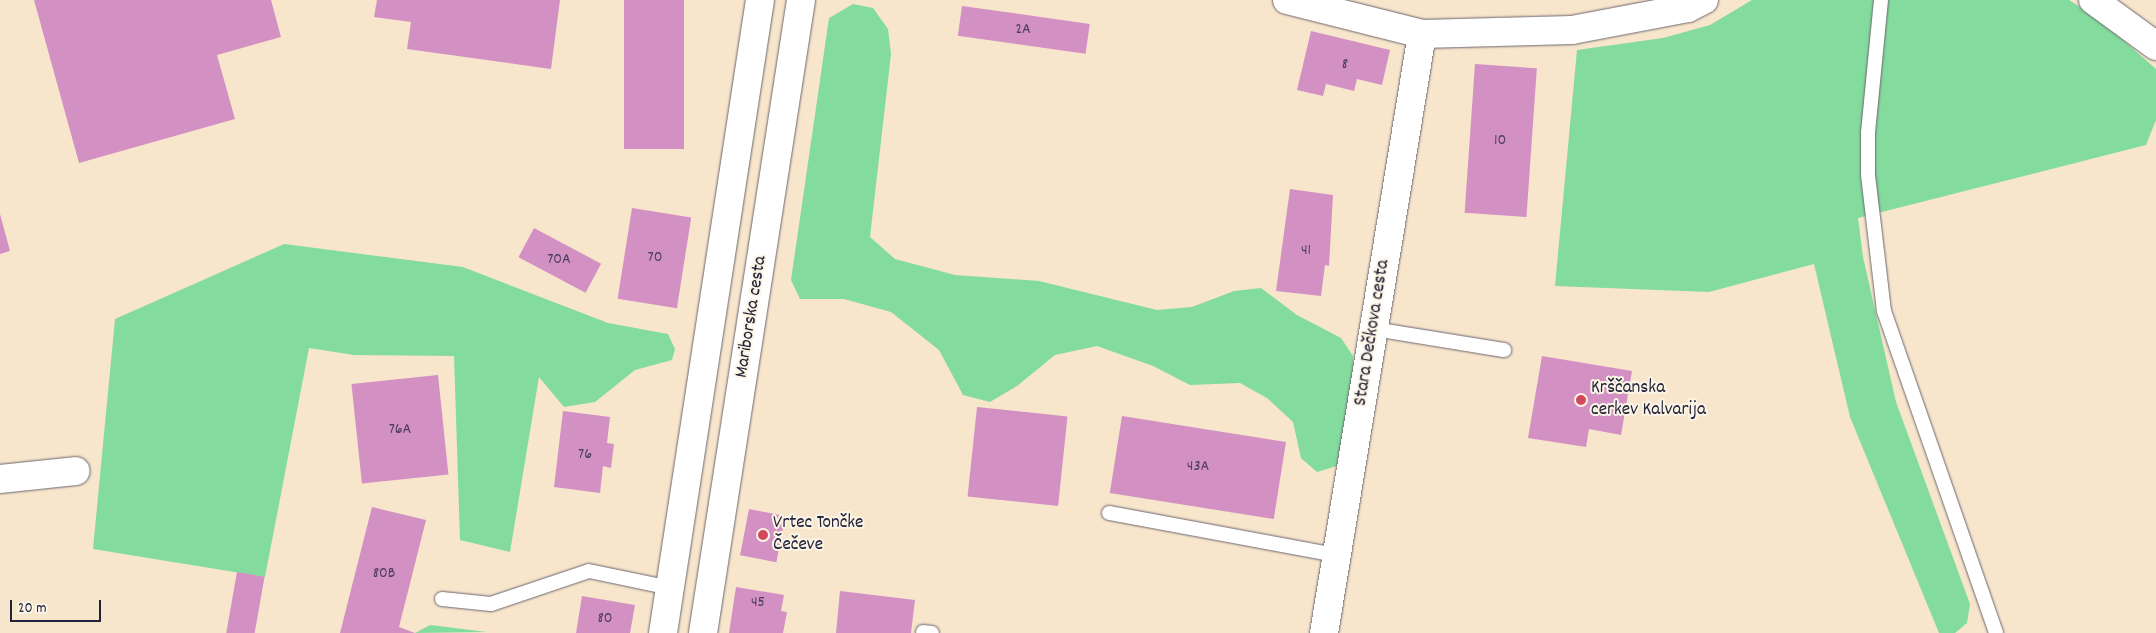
<!DOCTYPE html>
<html>
<head>
<meta charset="utf-8">
<style>
	body { margin:0 }
	#map { position:relative; width:2156px; height:633px; overflow:hidden; background:#f7e5cc; font-family:Dekko,sans-serif }
	div>[style] { position:absolute }
	[style*='--x'] { left:calc(var(--x)*1px); top:calc(var(--y)*1px); width:calc(var(--w)*1px); rotate:calc(var(--a)*1deg) }
	.green>* { inset:0; background:#84db9e }
	.building>* { inset:0; background:#d391c3; transform-origin:0 0 }
	.roads { filter:drop-shadow(0 0 1px #6d666e) drop-shadow(0 0 1px #6d666e) }
	.lane>* { height:14px; margin:-7px; padding:0 7px; transform-origin:7px; border-radius:7px; background:#fff }
	.street>* { height:28px; margin:-14px; padding:0 14px; transform-origin:14px; border-radius:14px; background:#fff }
	.secondary>* { height:28px; margin:-14px; padding:0 14px; transform-origin:14px; border-radius:14px; background:#fff }
	.dots>* { width:14px; height:14px; translate:-50% -50%; box-sizing:border-box; border:2px solid #fcf5e5; border-radius:50% }
	span { translate:-50% -50%; white-space:nowrap; text-align:center; line-height:1.15; -webkit-text-stroke:4px #fcf5e5; paint-order:stroke }
	.number-label { font-size:16px; color:#4e3e5d }
	.number-label span { -webkit-text-stroke-width:0 }
	.street-label { font-size:19px; color:#22223b }
	.poi-label { font-size:19px; color:#22223b }
	.left { translate:0 -50%; text-align:left }
	.scale { position:absolute; left:10px; top:600px; width:91px; height:22px; box-sizing:border-box; border:2px solid #22223b; border-top:0; padding-left:6px; font-size:15px; line-height:18px; white-space:nowrap; color:#22223b; -webkit-text-stroke:4px #fcf5e5; paint-order:stroke }
</style>
</head>
<body>
<div id="map">
	<div class="green">
		<i style="clip-path:polygon(1752px 0,2069px 0,2099px 19px,2156px 69px,2156px 120px,2146px 145px,1858px 218px,1863px 257px,1896px 402px,1970px 604px,1967px 623px,1955px 633px,1939px 633px,1850px 417px,1814px 264px,1709px 292px,1555px 286px,1577px 50px,1663px 38px,1710px 25px)"></i>
		<i style="clip-path:polygon(853px 4px,873px 8px,888px 29px,891px 54px,870px 237px,895px 259px,955px 275px,1039px 281px,1157px 310px,1192px 307px,1234px 291px,1261px 288px,1297px 315px,1341px 338px,1353px 356px,1352px 400px,1337px 466px,1317px 472px,1301px 458px,1293px 422px,1267px 398px,1240px 383px,1190px 385px,1153px 366px,1097px 346px,1055px 355px,1017px 386px,990px 402px,963px 395px,939px 350px,891px 312px,844px 299px,800px 299px,791px 280px,829px 18px)"></i>
		<i style="clip-path:polygon(284px 244px,463px 267px,608px 323px,668px 334px,675px 349px,672px 360px,635px 370px,595px 402px,564px 407px,539px 377px,510px 552px,460px 540px,454px 356px,354px 355px,309px 348px,265px 577px,93px 549px,115px 319px)"></i>
		<i style="clip-path:polygon(430px 625px,487px 632px,415px 633px)"></i>
	</div>
	<div class="building">
		<i style="clip-path:polygon(34px 0,271px 0,281px 37px,217px 55px,235px 119px,79px 163px)"></i>
		<i style="clip-path:polygon(377px 0,560px 0,551px 69px,407px 49px,411px 22px,374px 17px)"></i>
		<i style="left:624px;top:0;width:60px;height:149px"></i>
		<i style="left:962px;top:6px;width:129px;height:30px;rotate:8deg"></i>
		<i style="clip-path:polygon(1311px 31px,1390px 50px,1382px 85px,1357px 79px,1354px 91px,1326px 84px,1323px 96px,1297px 90px)"></i>
		<i style="left:1475px;top:64px;width:62px;height:149px;rotate:4deg"></i>
		<i style="clip-path:polygon(1290px 189px,1333px 195px,1329px 266px,1325px 265px,1321px 296px,1276px 291px)"></i>
		<i style="left:632px;top:208px;width:60px;height:92px;rotate:9deg"></i>
		<i style="clip-path:polygon(0 214px,10px 251px,0 254px)"></i>
		<i style="left:534px;top:228px;width:76px;height:33px;rotate:28deg"></i>
		<i style="clip-path:polygon(1542px 356px,1632px 371px,1621px 435px,1589px 429px,1586px 447px,1528px 438px)"></i>
		<i style="left:438px;top:375px;width:100px;height:87px;rotate:84deg"></i>
		<i style="left:977px;top:407px;width:91px;height:90px;rotate:6deg"></i>
		<i style="clip-path:polygon(563px 411px,610px 417px,607px 443px,614px 444px,611px 468px,603px 466px,600px 493px,554px 487px)"></i>
		<i style="left:1122px;top:416px;width:166px;height:78px;rotate:9deg"></i>
		<i style="clip-path:polygon(372px 507px,426px 520px,399px 627px,415px 633px,340px 633px)"></i>
		<i style="left:749px;top:509px;width:37px;height:47px;rotate:11deg"></i>
		<i style="left:237px;top:572px;width:28px;height:62px;rotate:10deg"></i>
		<i style="clip-path:polygon(736px 587px,784px 595px,781px 611px,787px 612px,783px 633px,729px 633px)"></i>
		<i style="clip-path:polygon(840px 591px,915px 600px,911px 633px,836px 633px)"></i>
		<i style="clip-path:polygon(582px 596px,635px 605px,630px 633px,576px 633px)"></i>
	</div>
	<div class="roads">
		<div class="lane">
			<i style="--x:1881;--y:0;--w:133;--a:95.6"></i>
			<i style="--x:1868;--y:132;--w:43;--a:90"></i>
			<i style="--x:1868;--y:175;--w:137;--a:83.3"></i>
			<i style="--x:1884;--y:311;--w:341;--a:70.8"></i>
			<i style="--x:1374;--y:329;--w:132;--a:9.2"></i>
			<i style="--x:1109;--y:513;--w:231;--a:10.5"></i>
			<i style="--x:442;--y:599;--w:49;--a:5.8"></i>
			<i style="--x:491;--y:604;--w:103;--a:-18.6"></i>
			<i style="--x:589;--y:571;--w:84;--a:11.7"></i>
			<i style="--x:923;--y:632;--w:9;--a:6"></i>
		</div>
		<div class="street">
			<i style="--x:1287;--y:0;--w:139;--a:14.1"></i>
			<i style="--x:1422;--y:34;--w:150;--a:-1.5"></i>
			<i style="--x:1572;--y:30;--w:118;--a:-10.7"></i>
			<i style="--x:1688;--y:8;--w:18;--a:-27"></i>
			<i style="--x:2093;--y:0;--w:78;--a:36.1"></i>
			<i style="--x:0;--y:479;--w:76;--a:-6"></i>
			<i style="--x:1324;--y:633;--w:607;--a:-80.71"></i>
		</div>
		<div class="secondary">
			<i style="--x:663;--y:633;--w:640;--a:-81.29"></i>
			<i style="--x:703;--y:633;--w:641;--a:-81.2"></i>
		</div>
	</div>
	<div class="dots">
		<i style="left:1581px;top:400px;background:#d1495b"></i>
		<i style="left:763px;top:535px;background:#d1495b"></i>
	</div>
	<div class="number-label">
		<span style="left:1023px;top:30px">2A</span>
		<span style="left:1345px;top:65px">8</span>
		<span style="left:1500px;top:141px">10</span>
		<span style="left:1306px;top:251px">41</span>
		<span style="left:655px;top:258px">70</span>
		<span style="left:559px;top:260px">70A</span>
		<span style="left:400px;top:430px">76A</span>
		<span style="left:585px;top:455px">76</span>
		<span style="left:1198px;top:467px">43A</span>
		<span style="left:384px;top:574px">80B</span>
		<span style="left:758px;top:603px">45</span>
		<span style="left:605px;top:619px">80</span>
	</div>
	<div class="street-label">
		<span style="left:752px;top:317px;rotate:-81deg">Mariborska cesta</span>
		<span style="left:1373px;top:333px;rotate:-81deg">Stara Dečkova cesta</span>
	</div>
	<div class="poi-label">
		<span class="left" style="left:1591px;top:400px">Krščanska<br>cerkev Kalvarija</span>
		<span class="left" style="left:773px;top:535px">Vrtec Tončke<br>Čečeve</span>
	</div>
	<div class="scale">20 m</div>
</div>
</body>
</html>
